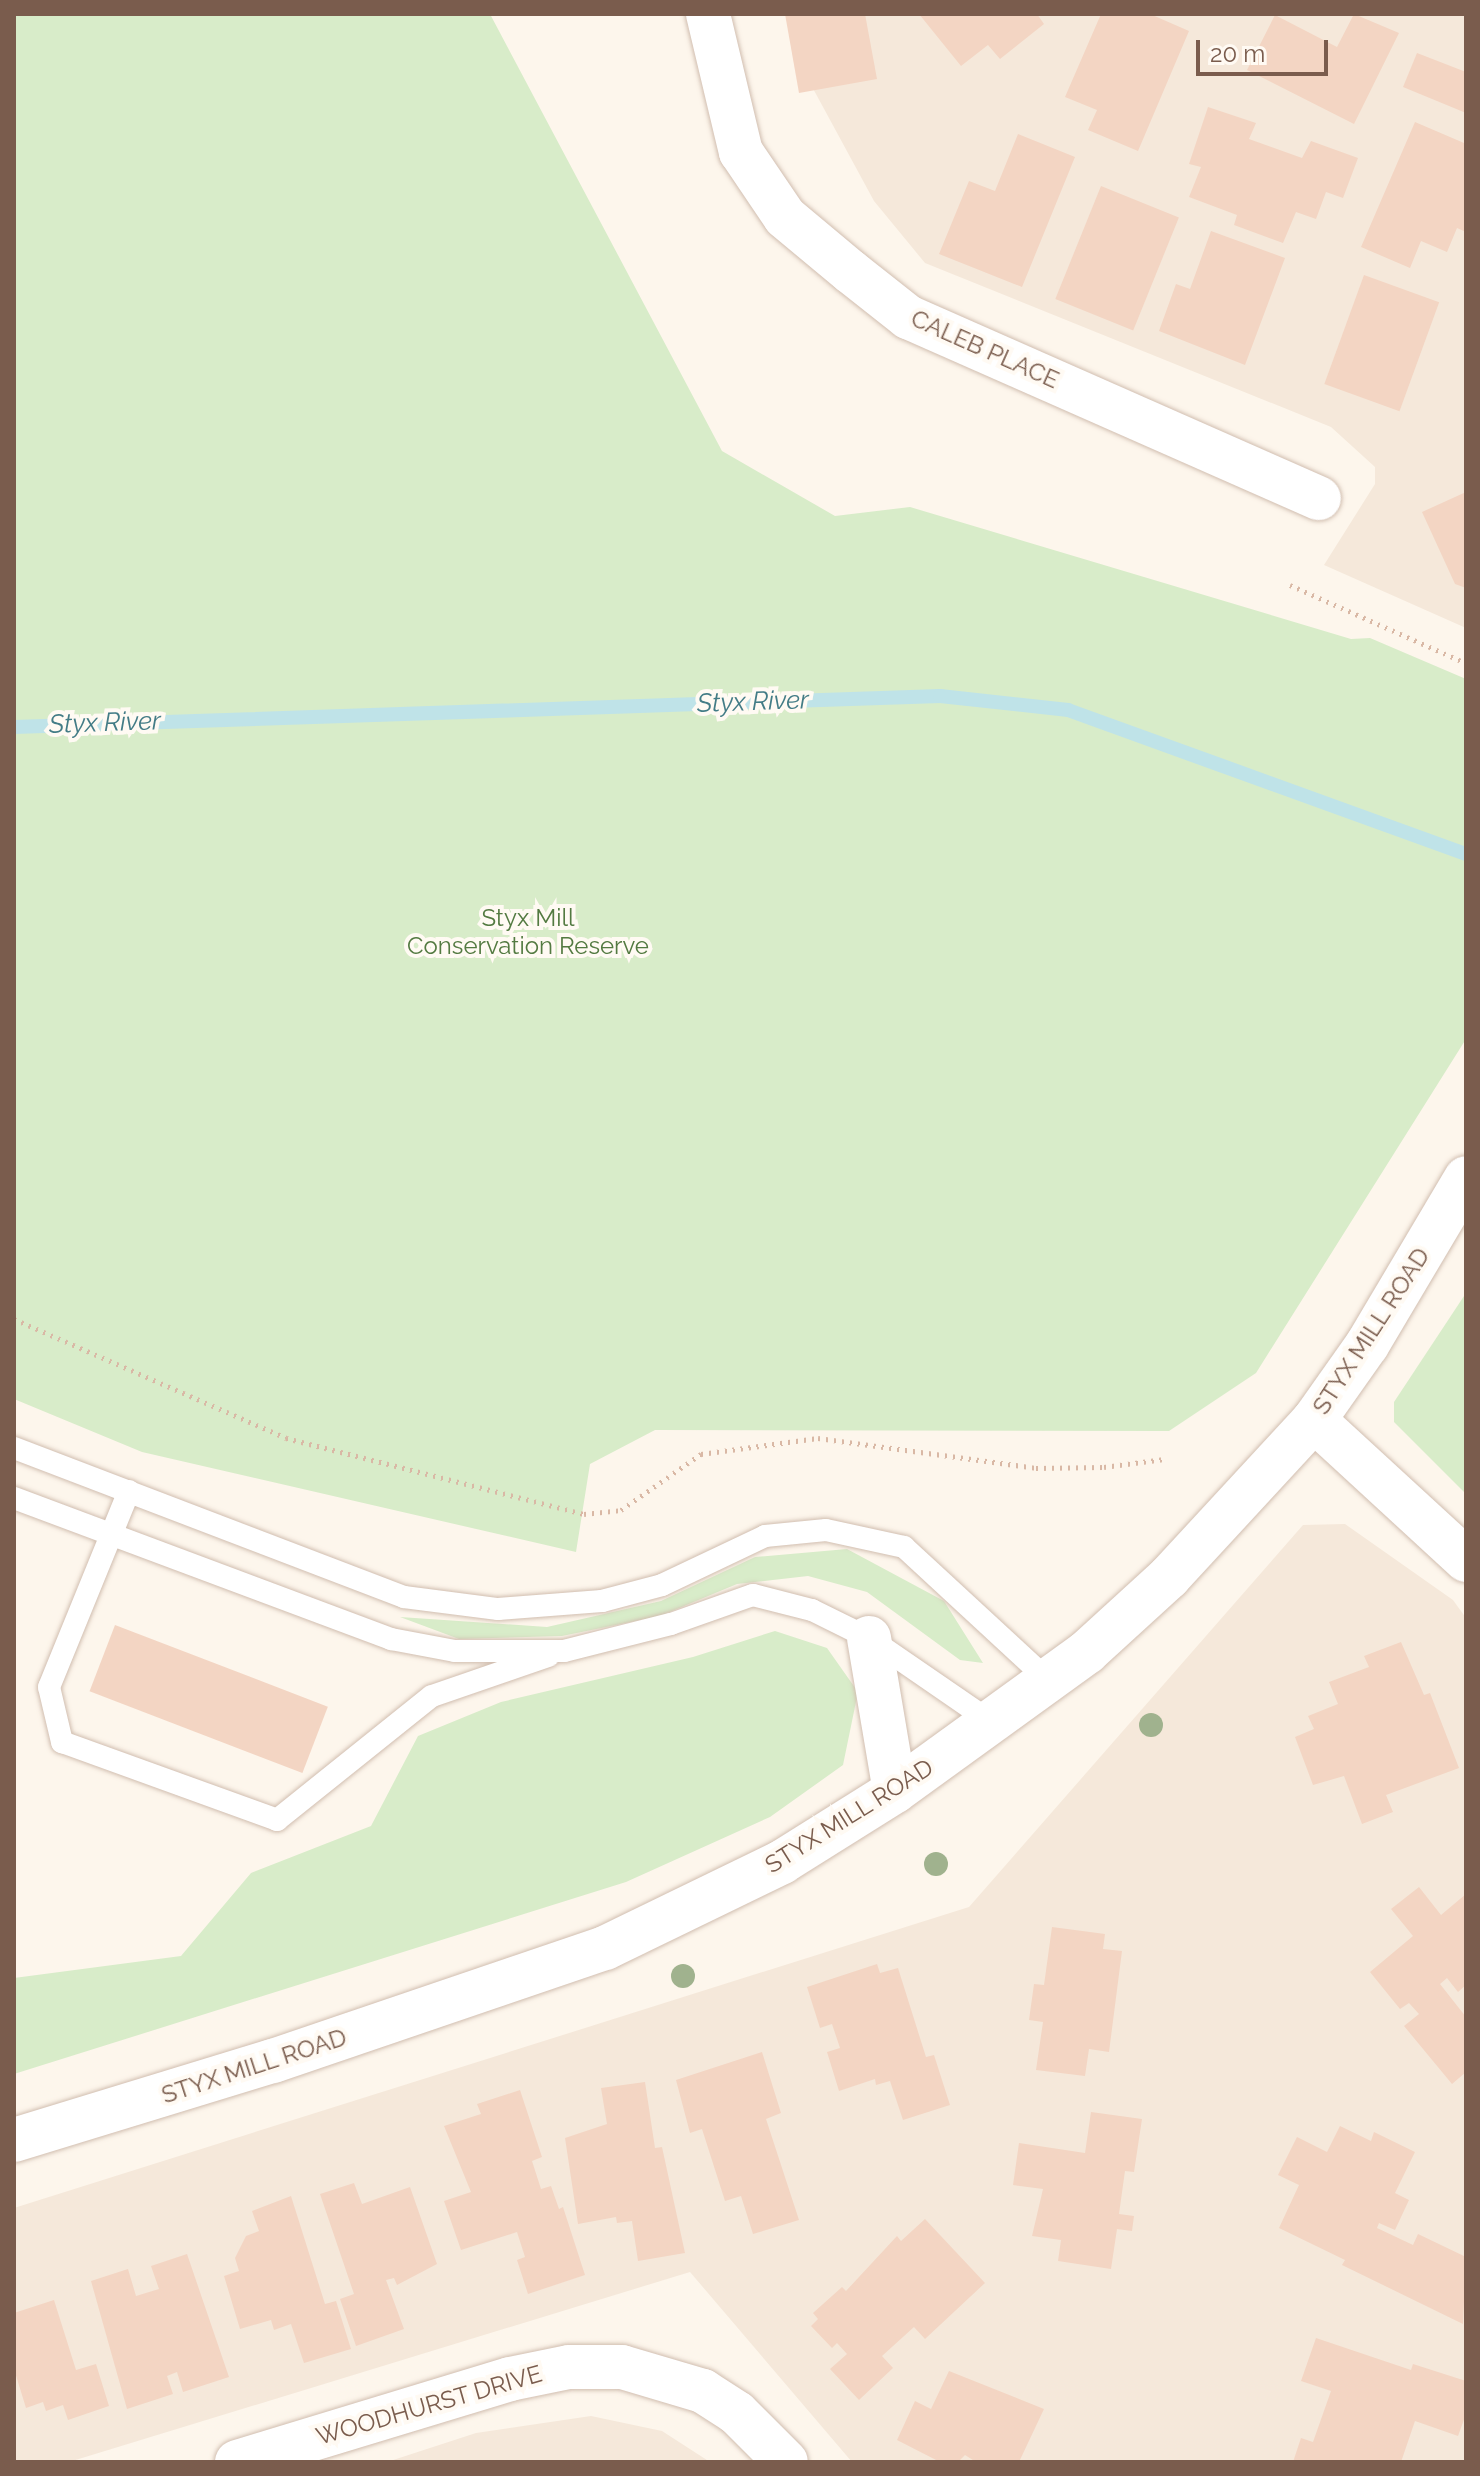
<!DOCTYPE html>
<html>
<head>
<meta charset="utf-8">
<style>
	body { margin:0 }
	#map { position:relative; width:1480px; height:2476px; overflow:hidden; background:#fdf6ec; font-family:Raleway,sans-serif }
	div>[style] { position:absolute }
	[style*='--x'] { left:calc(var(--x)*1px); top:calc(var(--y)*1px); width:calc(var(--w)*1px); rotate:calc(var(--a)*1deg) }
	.residential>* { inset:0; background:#f5e8da }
	.green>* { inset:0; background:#d8ecc9 }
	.stream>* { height:14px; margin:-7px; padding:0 7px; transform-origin:7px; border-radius:7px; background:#bfe3e8 }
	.building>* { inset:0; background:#f3d5c3; transform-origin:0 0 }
	.path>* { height:5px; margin-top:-2.5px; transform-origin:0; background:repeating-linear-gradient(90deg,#d9b8a5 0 2px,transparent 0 8px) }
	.roads { filter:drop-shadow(0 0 2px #d1beb0) drop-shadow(0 0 2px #d1beb0) }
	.lane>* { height:22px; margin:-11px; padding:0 11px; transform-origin:11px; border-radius:11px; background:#fff }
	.street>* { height:44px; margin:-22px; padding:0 22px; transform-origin:22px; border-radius:22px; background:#fff }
	.secondary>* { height:44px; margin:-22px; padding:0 22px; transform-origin:22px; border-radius:22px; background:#fff }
	.trees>* { width:24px; height:24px; margin:-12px; border-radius:50%; background:#a0b28e }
	span { translate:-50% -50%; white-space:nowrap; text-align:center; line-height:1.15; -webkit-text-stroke:8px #fffaf3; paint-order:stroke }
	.street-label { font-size:24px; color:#7a5c4d }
	.park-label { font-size:24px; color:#537a41 }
	.water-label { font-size:26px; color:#437c86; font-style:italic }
	.frame { position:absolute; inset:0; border:16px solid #7a5c4d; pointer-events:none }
	.scale { position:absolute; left:1196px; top:40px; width:132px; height:36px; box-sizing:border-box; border:4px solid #7a5c4d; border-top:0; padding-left:10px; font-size:24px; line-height:28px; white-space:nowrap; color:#7a5c4d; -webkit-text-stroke:6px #fffaf3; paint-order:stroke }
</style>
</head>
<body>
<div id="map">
	<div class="residential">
		<i style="clip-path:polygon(787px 14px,1466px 14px,1466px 628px,1324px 565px,1375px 484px,1375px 467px,1331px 427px,925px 263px,874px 201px,810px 83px)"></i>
		<i style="clip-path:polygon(1345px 1524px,1453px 1600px,1466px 1618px,1466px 2462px,852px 2462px,690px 2272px,69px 2462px,14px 2462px,14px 2208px,969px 1907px,1303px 1525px)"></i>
		<i style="clip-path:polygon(591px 2416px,662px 2431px,710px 2462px,387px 2462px,476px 2433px)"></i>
	</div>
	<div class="green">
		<i style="clip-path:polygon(14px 14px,490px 14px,722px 451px,835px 516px,910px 507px,1351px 639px,1370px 638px,1466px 679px,1466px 1039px,1256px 1373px,1169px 1431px,655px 1430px,590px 1464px,576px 1552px,142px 1452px,14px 1399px)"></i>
		<i style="clip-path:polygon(1466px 1293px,1466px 1494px,1394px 1422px,1394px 1402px)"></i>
		<i style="clip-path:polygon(847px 1549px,944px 1601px,983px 1663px,960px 1660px,867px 1592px,808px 1576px,737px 1584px,660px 1616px,562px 1636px,459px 1639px,400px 1617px,547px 1627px,661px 1601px,755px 1557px)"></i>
		<i style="clip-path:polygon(775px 1631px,827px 1648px,858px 1692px,843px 1765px,770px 1817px,626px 1882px,14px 2074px,14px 1978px,181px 1956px,251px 1873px,371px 1826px,418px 1736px,501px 1702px,693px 1657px)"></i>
	</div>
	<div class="stream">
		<i style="--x:14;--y:727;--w:927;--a:-1.92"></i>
		<i style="--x:940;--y:696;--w:129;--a:6.2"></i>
		<i style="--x:1068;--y:710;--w:423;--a:19.9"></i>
	</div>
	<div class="building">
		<i style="clip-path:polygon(785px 14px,865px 14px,877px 79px,799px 93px)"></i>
		<i style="clip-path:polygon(919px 14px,1037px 14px,1044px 24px,1000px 59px,988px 45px,961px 66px)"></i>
		<i style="clip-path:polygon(1101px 14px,1150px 14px,1189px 31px,1138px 151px,1088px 130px,1097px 110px,1065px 97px)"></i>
		<i style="clip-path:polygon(1354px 14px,1399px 33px,1354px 124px,1247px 70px,1275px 15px,1337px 47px)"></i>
		<i style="clip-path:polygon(1417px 53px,1466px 72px,1466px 113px,1403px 87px)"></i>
		<i style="clip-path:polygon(1208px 107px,1256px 123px,1249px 139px,1302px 158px,1311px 141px,1358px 158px,1343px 198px,1326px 192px,1316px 219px,1296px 212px,1283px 243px,1234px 225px,1237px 215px,1189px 197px,1201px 167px,1189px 164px)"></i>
		<i style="clip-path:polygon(1415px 122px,1464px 143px,1466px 138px,1466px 232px,1457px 228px,1447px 252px,1421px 241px,1410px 268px,1361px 247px)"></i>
		<i style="clip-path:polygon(1018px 134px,1075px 157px,1022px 287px,939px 254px,969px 181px,995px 191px)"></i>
		<i style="left:1101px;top:186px;width:84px;height:122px;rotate:22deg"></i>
		<i style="clip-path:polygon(1211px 231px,1285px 258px,1245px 365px,1159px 331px,1176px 284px,1190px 289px)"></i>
		<i style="left:1364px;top:275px;width:80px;height:116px;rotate:20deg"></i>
		<i style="clip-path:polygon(1466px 492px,1466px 588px,1455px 584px,1422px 512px)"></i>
		<i style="left:115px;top:1625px;width:228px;height:71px;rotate:21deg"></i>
		<i style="clip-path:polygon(1401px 1642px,1424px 1695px,1430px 1693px,1459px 1768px,1386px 1795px,1393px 1812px,1362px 1824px,1344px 1776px,1313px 1785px,1295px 1737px,1314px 1729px,1308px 1716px,1338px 1704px,1329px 1682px,1369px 1667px,1364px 1656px)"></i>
		<i style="clip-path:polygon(1419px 1887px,1441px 1915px,1466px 1894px,1466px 1985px,1458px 1992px,1447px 1978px,1440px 1984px,1466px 2017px,1466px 2072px,1452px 2084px,1404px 2026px,1419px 2014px,1409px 2003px,1400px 2009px,1370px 1972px,1413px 1936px,1391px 1909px)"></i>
		<i style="clip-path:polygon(1052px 1927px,1105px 1934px,1103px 1949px,1122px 1951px,1109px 2052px,1089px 2049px,1085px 2076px,1036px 2070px,1043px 2022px,1029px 2020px,1034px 1984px,1044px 1985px)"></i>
		<i style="clip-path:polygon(877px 1964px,880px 1973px,898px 1968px,926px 2057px,934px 2055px,950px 2105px,903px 2120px,890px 2081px,876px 2085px,875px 2079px,839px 2091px,827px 2052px,840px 2048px,832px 2024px,820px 2028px,807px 1987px)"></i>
		<i style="clip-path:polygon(762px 2052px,781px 2113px,766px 2119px,799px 2220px,753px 2234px,741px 2196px,725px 2201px,702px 2129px,690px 2133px,676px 2080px)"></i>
		<i style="clip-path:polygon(645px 2082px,655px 2148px,662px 2147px,685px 2253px,638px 2261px,632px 2221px,617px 2223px,616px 2217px,578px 2224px,565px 2138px,607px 2124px,601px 2088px)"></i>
		<i style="clip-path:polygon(520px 2090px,542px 2157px,532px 2161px,541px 2189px,551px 2186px,559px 2209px,563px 2207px,585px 2275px,528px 2294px,517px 2260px,525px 2257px,517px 2232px,461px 2250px,444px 2201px,471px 2192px,444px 2126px,481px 2114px,477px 2104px)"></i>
		<i style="clip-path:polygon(1091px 2112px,1142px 2119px,1134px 2172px,1125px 2171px,1119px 2214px,1134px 2216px,1132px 2231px,1117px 2229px,1111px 2269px,1058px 2261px,1061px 2240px,1032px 2236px,1043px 2189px,1013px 2185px,1019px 2143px,1085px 2153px)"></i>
		<i style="clip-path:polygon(1340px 2126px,1371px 2141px,1374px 2132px,1415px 2152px,1395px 2193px,1409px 2200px,1395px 2230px,1379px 2223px,1377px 2228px,1413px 2245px,1418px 2234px,1466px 2257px,1463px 2324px,1342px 2265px,1345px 2260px,1279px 2228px,1299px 2185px,1278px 2175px,1297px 2137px,1327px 2152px)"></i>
		<i style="clip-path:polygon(354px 2183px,362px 2204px,410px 2187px,437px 2264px,397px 2285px,394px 2278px,386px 2280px,404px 2329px,356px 2346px,340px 2299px,354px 2294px,320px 2194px)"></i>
		<i style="clip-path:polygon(291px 2196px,325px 2304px,336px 2301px,351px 2349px,304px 2363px,291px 2324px,274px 2330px,271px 2320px,240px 2329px,224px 2276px,239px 2271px,235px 2258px,246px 2236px,259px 2231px,252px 2211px)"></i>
		<i style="clip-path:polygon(925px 2219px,985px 2283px,925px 2339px,914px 2327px,882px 2356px,893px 2368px,859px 2400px,830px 2369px,847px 2354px,837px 2343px,832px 2348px,811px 2326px,818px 2319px,813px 2313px,842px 2287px,846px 2291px,897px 2236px,901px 2241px)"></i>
		<i style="clip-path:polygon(187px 2254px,229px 2377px,183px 2392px,177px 2372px,167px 2376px,173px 2394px,127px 2409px,91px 2281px,128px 2269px,136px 2296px,159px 2289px,151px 2266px)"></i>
		<i style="clip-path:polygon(54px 2300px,76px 2370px,96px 2364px,109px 2406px,68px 2420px,63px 2405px,46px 2411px,43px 2402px,26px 2408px,14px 2369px,14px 2313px)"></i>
		<i style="clip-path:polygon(1316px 2338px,1411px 2370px,1413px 2364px,1466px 2381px,1466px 2414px,1458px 2436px,1415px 2421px,1401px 2462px,1293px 2462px,1301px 2438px,1313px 2442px,1331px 2391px,1301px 2381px)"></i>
		<i style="clip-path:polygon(949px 2371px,1044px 2409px,1019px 2462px,976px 2462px,965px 2455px,958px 2462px,940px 2462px,897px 2440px,915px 2401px,931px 2409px)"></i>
	</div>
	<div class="path">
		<i style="--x:1290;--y:585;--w:193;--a:23.9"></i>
		<i style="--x:14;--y:1319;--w:297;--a:23.6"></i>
		<i style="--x:286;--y:1438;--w:308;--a:14.3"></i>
		<i style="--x:584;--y:1514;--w:37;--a:-6"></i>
		<i style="--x:621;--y:1510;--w:98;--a:-35"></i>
		<i style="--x:701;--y:1454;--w:118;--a:-7.8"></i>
		<i style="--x:818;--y:1438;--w:220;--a:7.8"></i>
		<i style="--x:1036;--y:1468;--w:68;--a:-0.8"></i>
		<i style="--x:1104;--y:1467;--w:61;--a:-7.6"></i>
	</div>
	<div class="roads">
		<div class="lane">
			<i style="--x:14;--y:1448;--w:417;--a:20.9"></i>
			<i style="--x:404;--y:1597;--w:95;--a:7.3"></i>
			<i style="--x:498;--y:1609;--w:104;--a:-4.4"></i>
			<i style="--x:602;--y:1601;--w:62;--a:-14.9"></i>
			<i style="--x:662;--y:1585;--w:114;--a:-25.4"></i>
			<i style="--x:765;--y:1536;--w:61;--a:-5.6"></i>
			<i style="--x:826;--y:1530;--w:80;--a:12.3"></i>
			<i style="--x:904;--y:1547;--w:197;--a:42.7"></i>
			<i style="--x:129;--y:1491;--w:212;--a:112.2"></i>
			<i style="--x:49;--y:1687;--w:57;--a:76.7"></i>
			<i style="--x:62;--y:1742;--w:229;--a:19.9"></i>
			<i style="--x:277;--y:1820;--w:198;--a:-38.7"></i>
			<i style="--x:432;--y:1696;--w:123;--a:-19"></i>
			<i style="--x:14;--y:1498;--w:403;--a:20.5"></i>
			<i style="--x:391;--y:1639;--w:65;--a:10.6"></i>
			<i style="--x:455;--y:1651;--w:109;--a:0"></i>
			<i style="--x:564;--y:1651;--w:110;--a:-14.2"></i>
			<i style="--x:671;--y:1624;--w:87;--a:-19.5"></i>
			<i style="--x:753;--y:1595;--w:61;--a:14.3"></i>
			<i style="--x:812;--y:1610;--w:64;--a:26.2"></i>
			<i style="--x:869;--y:1638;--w:148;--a:34.5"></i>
		</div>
		<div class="street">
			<i style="--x:708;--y:14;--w:142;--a:76.6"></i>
			<i style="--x:741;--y:152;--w:78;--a:55.9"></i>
			<i style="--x:785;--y:217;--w:86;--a:39.8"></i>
			<i style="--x:851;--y:272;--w:73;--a:38.3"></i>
			<i style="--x:908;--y:317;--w:449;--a:23.8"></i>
			<i style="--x:1314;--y:1420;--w:207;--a:42.6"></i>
			<i style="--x:237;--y:2462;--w:285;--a:-16.9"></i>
			<i style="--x:510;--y:2379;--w:60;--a:-11.5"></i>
			<i style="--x:569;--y:2367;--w:53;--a:0"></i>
			<i style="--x:622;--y:2367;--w:84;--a:16.5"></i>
			<i style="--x:703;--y:2391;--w:40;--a:32.9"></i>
			<i style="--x:737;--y:2413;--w:69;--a:45"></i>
		</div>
		<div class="secondary">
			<i style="--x:869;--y:1638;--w:155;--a:80.4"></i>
			<i style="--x:14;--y:2140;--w:271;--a:-17"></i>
			<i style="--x:273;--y:2061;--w:351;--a:-18.8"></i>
			<i style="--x:605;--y:1948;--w:197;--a:-25.9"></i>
			<i style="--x:782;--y:1862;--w:133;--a:-32.1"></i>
			<i style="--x:895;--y:1791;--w:237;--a:-35.9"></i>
			<i style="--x:1087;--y:1652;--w:111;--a:-42.4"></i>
			<i style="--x:1169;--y:1577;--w:214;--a:-47.3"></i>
			<i style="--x:1314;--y:1420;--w:92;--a:-54.8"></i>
			<i style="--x:1367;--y:1345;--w:194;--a:-59.3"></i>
		</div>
	</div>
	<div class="trees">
		<i style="left:1151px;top:1725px"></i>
		<i style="left:936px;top:1864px"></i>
		<i style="left:683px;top:1976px"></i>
	</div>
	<div class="street-label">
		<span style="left:985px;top:349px;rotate:24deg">CALEB PLACE</span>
		<span style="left:1371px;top:1331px;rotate:-57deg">STYX MILL ROAD</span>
		<span style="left:849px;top:1816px;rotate:-32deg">STYX MILL ROAD</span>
		<span style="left:254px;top:2066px;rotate:-18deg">STYX MILL ROAD</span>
		<span style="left:429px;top:2405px;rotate:-16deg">WOODHURST DRIVE</span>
	</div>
	<div class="park-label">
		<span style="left:528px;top:932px">Styx Mill<br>Conservation Reserve</span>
	</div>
	<div class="water-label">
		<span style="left:753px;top:702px;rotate:-2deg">Styx River</span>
		<span style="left:105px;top:723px;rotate:-2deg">Styx River</span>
	</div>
	<div class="frame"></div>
	<div class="scale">20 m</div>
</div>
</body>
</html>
